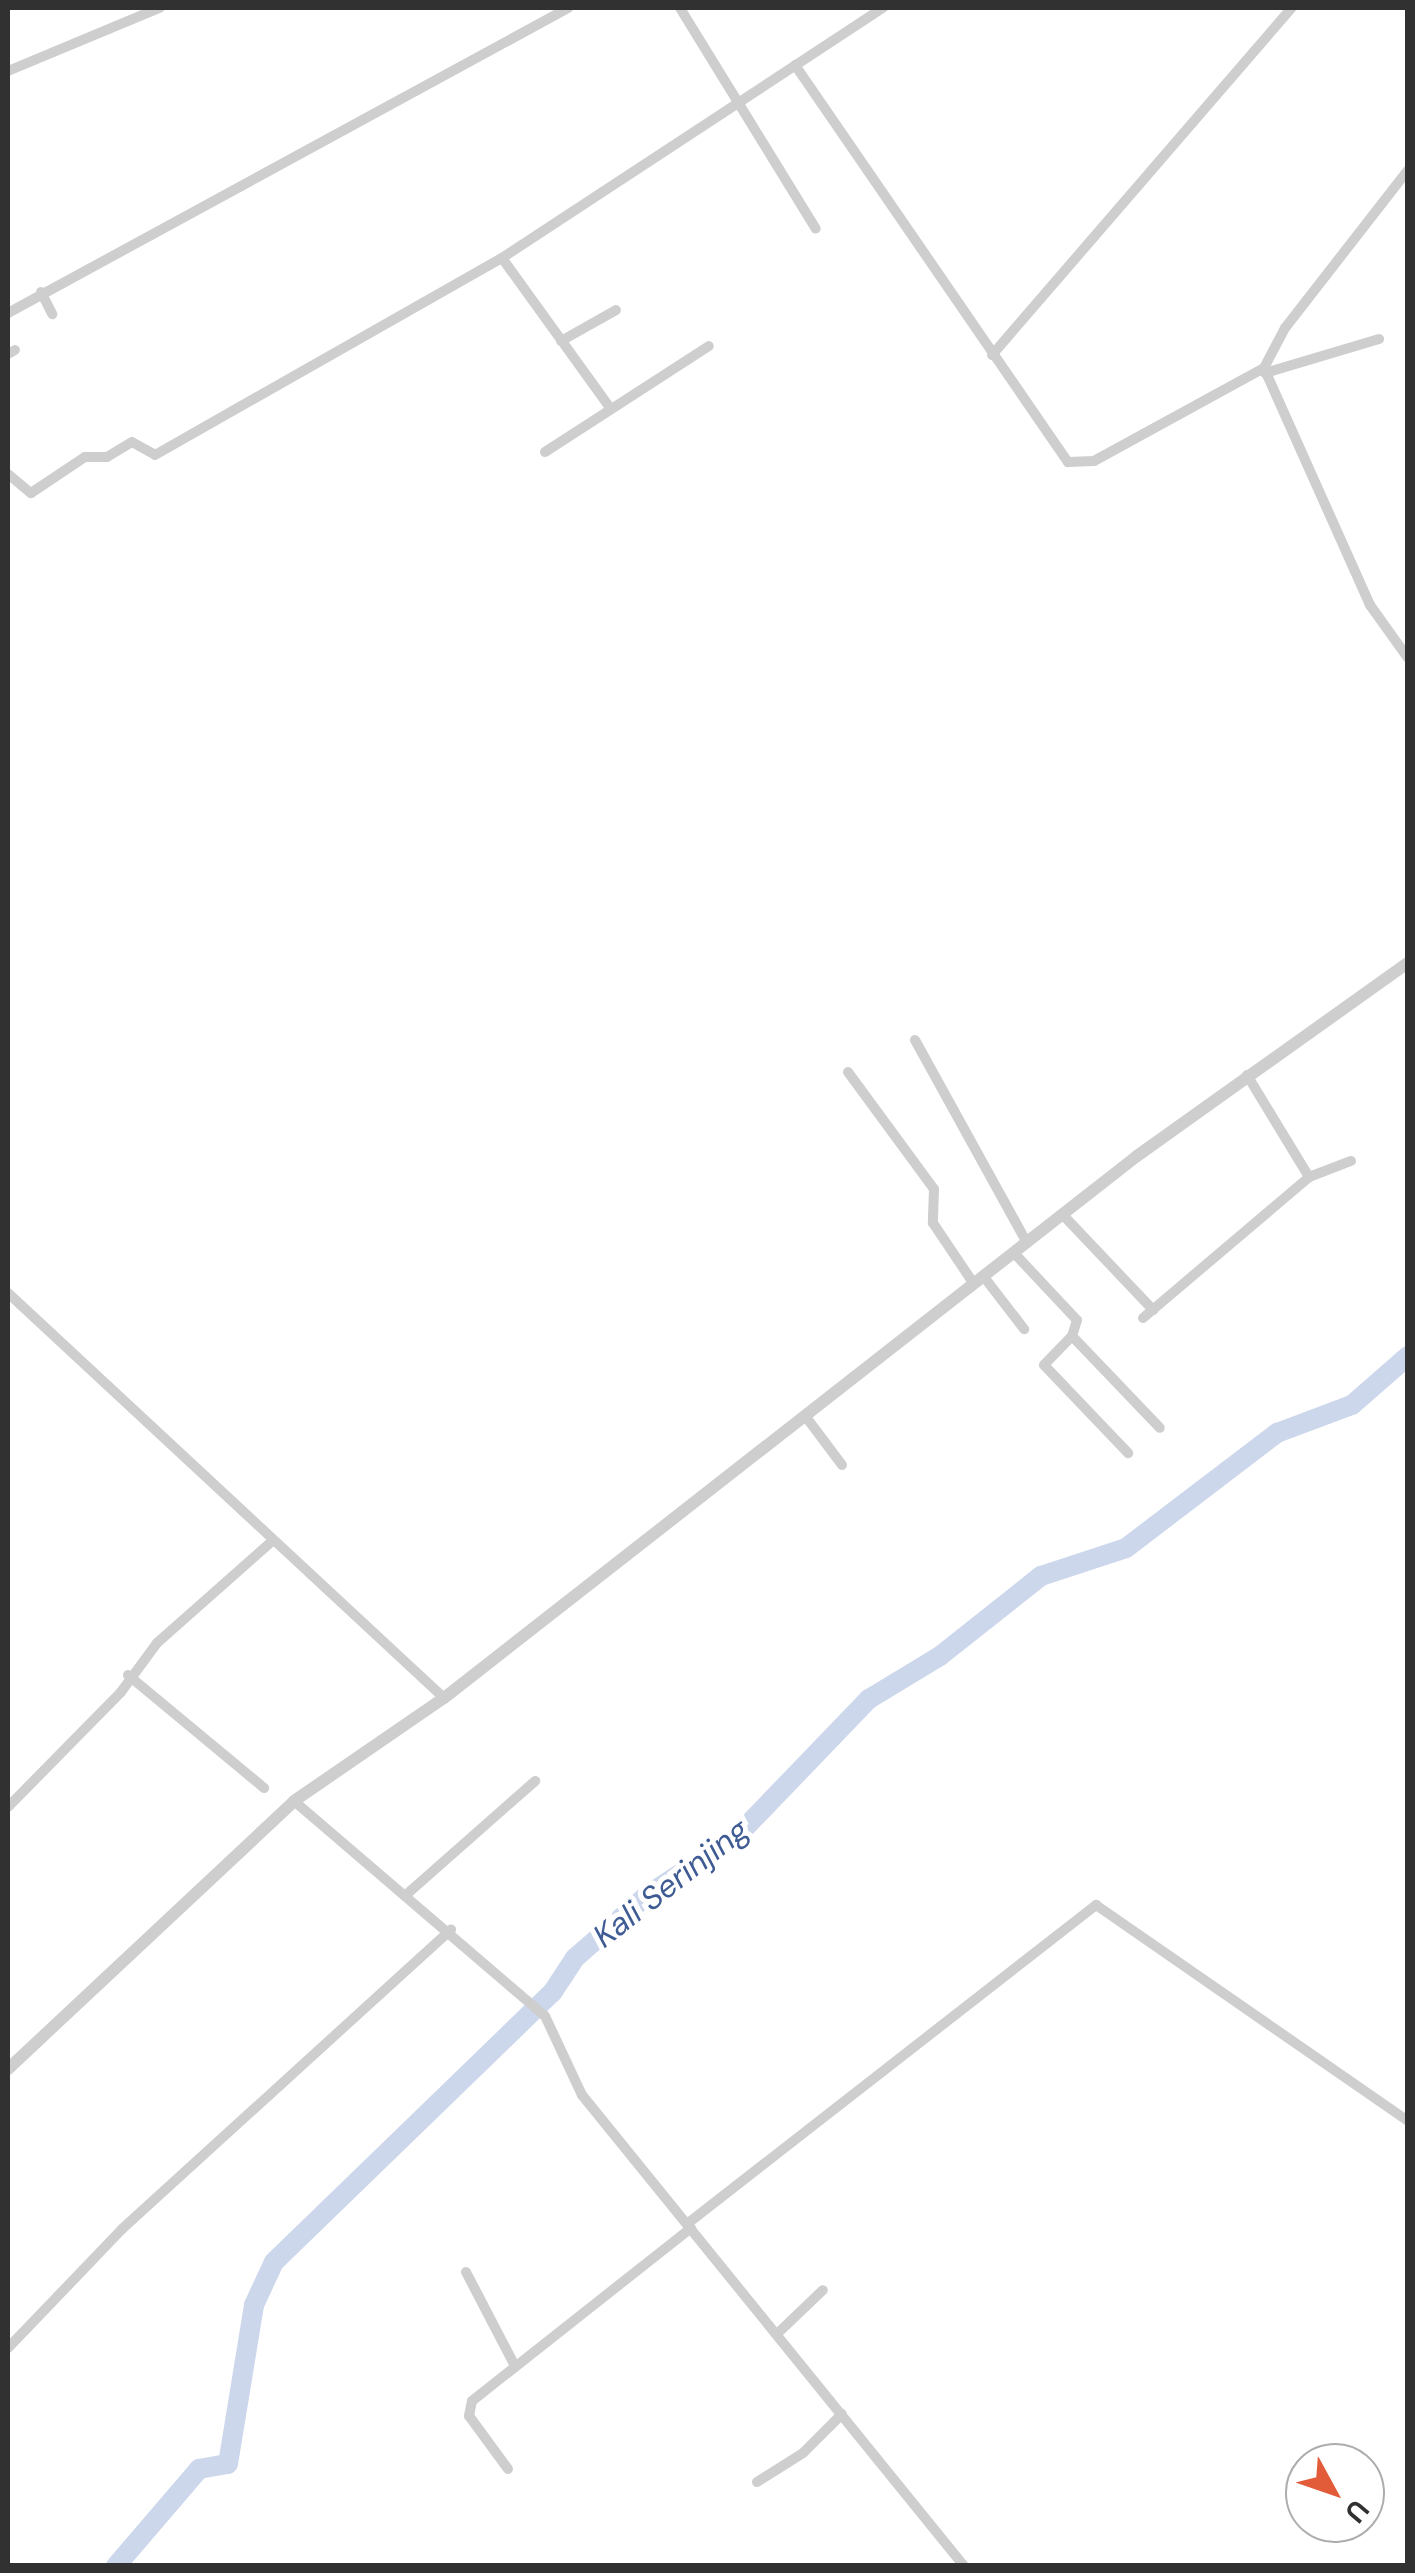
<!DOCTYPE html>
<html>
<head>
<meta charset="utf-8">
<style>
	body { margin:0 }
	#map { position:relative; width:1415px; height:2573px; overflow:hidden; background:#fff; font-family:"DM Sans",sans-serif }
	div>[style] { position:absolute }
	[style*='--x'] { left:calc(var(--x)*1px); top:calc(var(--y)*1px); width:calc(var(--w)*1px); rotate:calc(var(--a)*1deg) }
	.river>* { height:20px; margin:-10px; padding:0 10px; transform-origin:10px; border-radius:10px; background:#cdd7ec }
	.minor>* { height:10px; margin:-5px; padding:0 5px; transform-origin:5px; border-radius:5px; background:#cecece }
	.tertiary>* { height:12px; margin:-6px; padding:0 6px; transform-origin:6px; border-radius:6px; background:#cecece }
	span { translate:-50% -50%; white-space:nowrap; text-align:center; line-height:1.15; -webkit-text-stroke:10px #fff; paint-order:stroke }
	.water-label { font-size:32px; color:#3f5b93; font-style:italic }
	.frame { position:absolute; inset:0; border:10px solid #313131; pointer-events:none }
	.north { position:absolute; left:1285px; top:2443px; width:100px; height:100px; box-sizing:border-box; background:#fff; border:2px solid #adadad; border-radius:50%; rotate:130deg; font-size:28px; font-weight:700; line-height:40px; text-align:center; color:#313131 }
	.north::after { content:''; display:block; margin:auto; width:35px; height:45px; background:#e35c39; clip-path:polygon(50% 0,100% 100%,50% 72%,0 100%) }
</style>
</head>
<body>
<div id="map">
	<div class="river">
		<i style="--x:116;--y:2566;--w:128;--a:-49.4"></i>
		<i style="--x:199;--y:2469;--w:29;--a:-10"></i>
		<i style="--x:228;--y:2464;--w:161;--a:-80.7"></i>
		<i style="--x:254;--y:2305;--w:47;--a:-65.1"></i>
		<i style="--x:274;--y:2262;--w:387;--a:-44.1"></i>
		<i style="--x:552;--y:1993;--w:42;--a:-56.7"></i>
		<i style="--x:575;--y:1958;--w:94;--a:-41.1"></i>
		<i style="--x:646;--y:1896;--w:108;--a:-33.2"></i>
		<i style="--x:736;--y:1837;--w:192;--a:-46.1"></i>
		<i style="--x:869;--y:1699;--w:83;--a:-31.2"></i>
		<i style="--x:940;--y:1656;--w:129;--a:-38.4"></i>
		<i style="--x:1041;--y:1576;--w:89;--a:-18.2"></i>
		<i style="--x:1126;--y:1548;--w:190;--a:-37.3"></i>
		<i style="--x:1277;--y:1433;--w:80;--a:-20.5"></i>
		<i style="--x:1352;--y:1405;--w:74;--a:-41.2"></i>
	</div>
	<div class="minor">
		<i style="--x:680;--y:8;--w:259;--a:58.4"></i>
		<i style="--x:795;--y:65;--w:482;--a:55.5"></i>
		<i style="--x:1068;--y:462;--w:26;--a:-2"></i>
		<i style="--x:1094;--y:461;--w:194;--a:-28.7"></i>
		<i style="--x:8;--y:71;--w:164;--a:-22.6"></i>
		<i style="--x:1408;--y:170;--w:200;--a:127.9"></i>
		<i style="--x:1285;--y:328;--w:45;--a:117.7"></i>
		<i style="--x:1264;--y:368;--w:260;--a:65.9"></i>
		<i style="--x:1370;--y:605;--w:65;--a:54.4"></i>
		<i style="--x:502;--y:258;--w:186;--a:54.2"></i>
		<i style="--x:41;--y:292;--w:25;--a:63"></i>
		<i style="--x:8;--y:313;--w:638;--a:-28.57"></i>
		<i style="--x:561;--y:341;--w:63;--a:-29.4"></i>
		<i style="--x:8;--y:354;--w:8;--a:-30"></i>
		<i style="--x:992;--y:355;--w:458;--a:-49.2"></i>
		<i style="--x:1265;--y:373;--w:119;--a:-16.6"></i>
		<i style="--x:545;--y:452;--w:195;--a:-32.9"></i>
		<i style="--x:8;--y:474;--w:30;--a:40"></i>
		<i style="--x:31;--y:493;--w:65;--a:-33.7"></i>
		<i style="--x:85;--y:457;--w:22;--a:0"></i>
		<i style="--x:107;--y:457;--w:29;--a:-31"></i>
		<i style="--x:132;--y:442;--w:26;--a:29"></i>
		<i style="--x:155;--y:455;--w:399;--a:-29.6"></i>
		<i style="--x:502;--y:258;--w:456;--a:-33.3"></i>
		<i style="--x:915;--y:1040;--w:232;--a:61.1"></i>
		<i style="--x:848;--y:1072;--w:145;--a:53.7"></i>
		<i style="--x:934;--y:1189;--w:34;--a:92"></i>
		<i style="--x:933;--y:1223;--w:73;--a:56.1"></i>
		<i style="--x:1247;--y:1075;--w:119;--a:58.7"></i>
		<i style="--x:1063;--y:1215;--w:131;--a:46.5"></i>
		<i style="--x:1014;--y:1253;--w:92;--a:46.8"></i>
		<i style="--x:1077;--y:1320;--w:17;--a:107"></i>
		<i style="--x:1072;--y:1336;--w:127;--a:46.3"></i>
		<i style="--x:984;--y:1277;--w:66;--a:52.4"></i>
		<i style="--x:8;--y:1293;--w:595;--a:42.89"></i>
		<i style="--x:1143;--y:1318;--w:218;--a:-40.3"></i>
		<i style="--x:1309;--y:1177;--w:45;--a:-20.9"></i>
		<i style="--x:1072;--y:1336;--w:40;--a:134"></i>
		<i style="--x:1044;--y:1365;--w:122;--a:46.3"></i>
		<i style="--x:806;--y:1417;--w:60;--a:53.1"></i>
		<i style="--x:128;--y:1675;--w:177;--a:39.7"></i>
		<i style="--x:294;--y:1801;--w:330;--a:40.6"></i>
		<i style="--x:545;--y:2016;--w:87;--a:64.9"></i>
		<i style="--x:582;--y:2095;--w:606;--a:50.96"></i>
		<i style="--x:8;--y:1807;--w:161;--a:-45.5"></i>
		<i style="--x:121;--y:1692;--w:61;--a:-53.7"></i>
		<i style="--x:157;--y:1643;--w:152;--a:-41.5"></i>
		<i style="--x:407;--y:1894;--w:171;--a:-41.4"></i>
		<i style="--x:687;--y:2224;--w:519;--a:-37.95"></i>
		<i style="--x:1096;--y:1905;--w:379;--a:34.7"></i>
		<i style="--x:466;--y:2272;--w:106;--a:62.5"></i>
		<i style="--x:778;--y:2333;--w:62;--a:-43.7"></i>
		<i style="--x:8;--y:2348;--w:165;--a:-46.2"></i>
		<i style="--x:122;--y:2229;--w:445;--a:-42.3"></i>
		<i style="--x:508;--y:2469;--w:66;--a:-126.3"></i>
		<i style="--x:469;--y:2416;--w:15;--a:-79"></i>
		<i style="--x:472;--y:2401;--w:279;--a:-38.3"></i>
		<i style="--x:757;--y:2482;--w:54;--a:-32.2"></i>
		<i style="--x:803;--y:2453;--w:55;--a:-45"></i>
	</div>
	<div class="tertiary">
		<i style="--x:8;--y:2069;--w:392;--a:-43.1"></i>
		<i style="--x:294;--y:1801;--w:182;--a:-34.5"></i>
		<i style="--x:444;--y:1698;--w:880;--a:-38.03"></i>
		<i style="--x:1137;--y:1156;--w:333;--a:-35.5"></i>
	</div>
	<div class="water-label">
		<span style="left:671px;top:1883px;rotate:-38deg">Kali Serinjing</span>
	</div>
	<div class="frame"></div>
	<div class="north">U</div>
</div>
</body>
</html>
